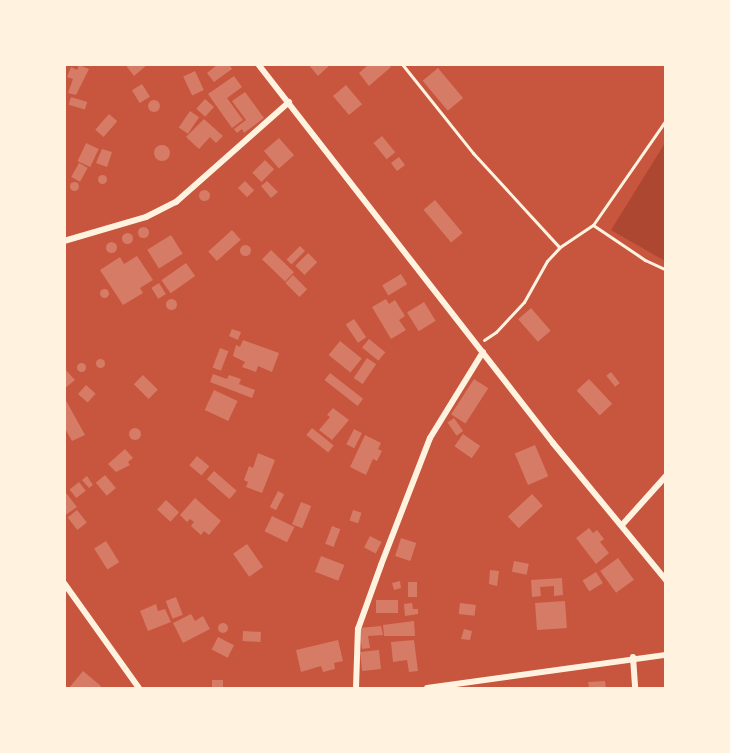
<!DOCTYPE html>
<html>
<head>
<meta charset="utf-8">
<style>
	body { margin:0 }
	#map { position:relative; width:730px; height:753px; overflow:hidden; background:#c8553d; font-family:Commissioner,sans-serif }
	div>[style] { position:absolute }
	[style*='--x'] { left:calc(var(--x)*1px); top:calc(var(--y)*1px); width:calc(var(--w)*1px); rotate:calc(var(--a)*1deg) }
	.green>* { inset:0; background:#ae4732 }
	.building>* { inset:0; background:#d67c66; transform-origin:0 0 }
	.round { border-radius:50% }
	.path>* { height:3px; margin:-1.5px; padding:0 1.5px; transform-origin:1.5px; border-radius:1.5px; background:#fff3e0 }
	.minor>* { height:6px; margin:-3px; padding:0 3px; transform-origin:3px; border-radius:3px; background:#fff3e0 }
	span { translate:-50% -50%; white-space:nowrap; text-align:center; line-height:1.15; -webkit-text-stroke:4.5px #fff3e0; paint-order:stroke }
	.frame { position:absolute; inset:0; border:66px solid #fff3e0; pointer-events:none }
</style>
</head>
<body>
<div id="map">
	<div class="green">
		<i style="clip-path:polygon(665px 143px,666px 261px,665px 261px,611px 230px)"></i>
	</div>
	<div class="building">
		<i style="clip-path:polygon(125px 64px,148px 64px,134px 76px)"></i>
		<i style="clip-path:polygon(218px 64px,229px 64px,232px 69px,214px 82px,207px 73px)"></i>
		<i style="clip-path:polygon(308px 64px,331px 64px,318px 76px)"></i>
		<i style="clip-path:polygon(369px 64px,388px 64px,391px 67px,369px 86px,359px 73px)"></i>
		<i style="clip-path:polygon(79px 65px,89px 69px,76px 95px,68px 93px,73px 79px,67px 77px,71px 67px,77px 70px)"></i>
		<i style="left:438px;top:68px;width:39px;height:20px;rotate:50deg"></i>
		<i style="left:195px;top:71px;width:21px;height:13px;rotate:65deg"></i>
		<i style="clip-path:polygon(234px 76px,242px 87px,227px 98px,243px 120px,232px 128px,208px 94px)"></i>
		<i style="left:142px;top:84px;width:15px;height:12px;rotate:58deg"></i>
		<i style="left:346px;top:85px;width:25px;height:17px;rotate:50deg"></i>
		<i style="clip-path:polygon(245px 92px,264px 118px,244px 133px,242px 129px,237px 133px,234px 129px,246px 120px,232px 101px)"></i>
		<i style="left:71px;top:97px;width:17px;height:8px;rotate:17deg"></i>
		<i style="left:205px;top:99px;width:12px;height:13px;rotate:42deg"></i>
		<i class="round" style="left:148px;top:100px;width:12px;height:12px"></i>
		<i style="left:190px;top:111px;width:11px;height:20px;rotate:34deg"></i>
		<i style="left:109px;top:114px;width:11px;height:21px;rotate:41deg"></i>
		<i style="clip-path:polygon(204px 119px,223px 136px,216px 143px,210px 137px,199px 149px,186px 137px)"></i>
		<i style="left:382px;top:136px;width:21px;height:11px;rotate:51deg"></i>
		<i style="left:279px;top:138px;width:23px;height:20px;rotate:49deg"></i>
		<i style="left:86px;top:143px;width:14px;height:20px;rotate:25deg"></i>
		<i class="round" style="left:154px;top:145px;width:16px;height:16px"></i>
		<i style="clip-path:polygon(102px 149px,112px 152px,107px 167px,96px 163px)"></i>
		<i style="left:399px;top:157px;width:10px;height:10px;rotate:53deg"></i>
		<i style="left:265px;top:160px;width:13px;height:18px;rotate:45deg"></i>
		<i style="left:79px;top:163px;width:10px;height:16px;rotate:29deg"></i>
		<i class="round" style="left:97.5px;top:174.5px;width:9px;height:9px"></i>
		<i style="left:245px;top:181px;width:13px;height:10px;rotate:45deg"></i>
		<i style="clip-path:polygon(267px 181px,278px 192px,271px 198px,261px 186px)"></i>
		<i class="round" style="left:69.5px;top:181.5px;width:9px;height:9px"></i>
		<i class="round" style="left:198.5px;top:189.5px;width:11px;height:11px"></i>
		<i style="left:435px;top:200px;width:43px;height:15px;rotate:50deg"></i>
		<i class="round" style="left:137.5px;top:226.5px;width:11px;height:11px"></i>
		<i style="left:232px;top:230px;width:13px;height:32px;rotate:48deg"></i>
		<i class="round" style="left:121.5px;top:232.5px;width:11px;height:11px"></i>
		<i style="left:171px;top:235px;width:22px;height:28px;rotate:58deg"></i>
		<i class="round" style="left:105.5px;top:241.5px;width:11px;height:11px"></i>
		<i class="round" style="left:239.5px;top:244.5px;width:11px;height:11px"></i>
		<i style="left:300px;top:246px;width:7px;height:19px;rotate:45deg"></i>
		<i style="left:271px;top:250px;width:32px;height:13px;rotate:44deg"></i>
		<i style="left:308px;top:253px;width:13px;height:18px;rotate:45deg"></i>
		<i style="clip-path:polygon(137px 256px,153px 280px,140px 288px,143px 293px,123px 305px,100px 270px,120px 257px,124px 264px)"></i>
		<i style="left:186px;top:263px;width:16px;height:30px;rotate:55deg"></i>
		<i style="left:401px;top:274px;width:12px;height:22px;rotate:59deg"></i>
		<i style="left:293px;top:275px;width:20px;height:11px;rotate:45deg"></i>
		<i style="left:159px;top:283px;width:13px;height:9px;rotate:58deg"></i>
		<i class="round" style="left:99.5px;top:288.5px;width:9px;height:9px"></i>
		<i class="round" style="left:165.5px;top:298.5px;width:11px;height:11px"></i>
		<i style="clip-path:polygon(386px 299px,389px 304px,395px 300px,405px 316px,399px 320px,406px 330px,391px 339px,372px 307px)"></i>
		<i style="left:424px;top:302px;width:22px;height:20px;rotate:58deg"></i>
		<i style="left:531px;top:308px;width:30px;height:17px;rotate:49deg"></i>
		<i style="left:354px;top:319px;width:22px;height:10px;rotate:56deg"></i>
		<i style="clip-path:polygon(232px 329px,241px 332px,238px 340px,229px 336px)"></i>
		<i style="left:369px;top:339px;width:21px;height:11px;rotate:39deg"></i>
		<i style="clip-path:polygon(243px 340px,279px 353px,272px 372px,258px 366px,256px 372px,242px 367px,245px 362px,233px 356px,236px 345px,240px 347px)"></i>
		<i style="left:340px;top:341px;width:28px;height:18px;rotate:39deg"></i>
		<i style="left:220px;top:348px;width:9px;height:21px;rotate:21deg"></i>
		<i style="left:367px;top:358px;width:11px;height:24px;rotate:34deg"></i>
		<i class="round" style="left:95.5px;top:358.5px;width:9px;height:9px"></i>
		<i class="round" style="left:76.5px;top:362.5px;width:9px;height:9px"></i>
		<i style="clip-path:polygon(64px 368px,75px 380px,64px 389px)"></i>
		<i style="left:611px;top:372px;width:14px;height:6px;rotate:51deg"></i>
		<i style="left:330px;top:373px;width:42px;height:9px;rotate:38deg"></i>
		<i style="clip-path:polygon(213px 374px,227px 379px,229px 375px,241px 379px,239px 384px,255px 390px,252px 398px,210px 382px)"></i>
		<i style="left:143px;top:375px;width:21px;height:13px;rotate:45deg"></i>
		<i style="left:474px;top:379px;width:17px;height:42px;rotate:33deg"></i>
		<i style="left:589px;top:379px;width:34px;height:17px;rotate:47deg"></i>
		<i style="left:86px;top:385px;width:13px;height:12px;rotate:42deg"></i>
		<i style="left:214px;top:390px;width:26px;height:22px;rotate:25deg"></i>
		<i style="clip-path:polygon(64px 397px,85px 435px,72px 441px,64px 427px)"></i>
		<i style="clip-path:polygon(333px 408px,349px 420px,332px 440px,319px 430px,330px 417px,327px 415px)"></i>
		<i style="left:454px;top:418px;width:16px;height:8px;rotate:55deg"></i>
		<i class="round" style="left:129px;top:428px;width:12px;height:12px"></i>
		<i style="left:312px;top:428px;width:28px;height:9px;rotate:39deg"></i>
		<i style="left:354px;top:429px;width:9px;height:17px;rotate:27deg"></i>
		<i style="left:463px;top:434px;width:21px;height:15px;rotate:35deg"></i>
		<i style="clip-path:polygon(365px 435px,381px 443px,378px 449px,382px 451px,377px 461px,373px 459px,366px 475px,350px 467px)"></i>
		<i style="left:535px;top:445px;width:34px;height:22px;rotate:67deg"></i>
		<i style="clip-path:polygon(125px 449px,133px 458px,128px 462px,130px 465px,116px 472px,108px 464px)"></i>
		<i style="clip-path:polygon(258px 453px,275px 460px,262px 493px,246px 487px,248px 482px,244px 480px,249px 466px,253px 468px)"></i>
		<i style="left:197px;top:456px;width:16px;height:12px;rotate:40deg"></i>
		<i style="left:214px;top:471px;width:30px;height:11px;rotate:41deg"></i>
		<i style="left:105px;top:475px;width:17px;height:12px;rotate:50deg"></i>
		<i style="clip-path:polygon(87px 476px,93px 485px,89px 488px,82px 480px)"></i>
		<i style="left:79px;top:482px;width:11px;height:12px;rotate:52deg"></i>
		<i style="left:278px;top:491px;width:7px;height:18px;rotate:27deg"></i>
		<i style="clip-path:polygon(66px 493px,77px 507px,64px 516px,64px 494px)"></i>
		<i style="left:532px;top:494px;width:16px;height:33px;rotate:47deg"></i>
		<i style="clip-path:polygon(195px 498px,221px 521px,209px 535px,204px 531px,201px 535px,191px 526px,194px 522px,190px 519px,187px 522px,180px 515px)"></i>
		<i style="left:166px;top:500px;width:18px;height:13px;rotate:43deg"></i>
		<i style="left:301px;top:502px;width:11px;height:24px;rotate:22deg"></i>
		<i style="left:77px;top:510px;width:16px;height:12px;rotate:52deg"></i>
		<i style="left:353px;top:510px;width:9px;height:11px;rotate:18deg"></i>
		<i style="left:272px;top:516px;width:25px;height:17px;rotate:26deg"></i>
		<i style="left:332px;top:526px;width:9px;height:19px;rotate:21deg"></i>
		<i style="clip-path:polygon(589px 528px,593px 533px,597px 530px,604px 539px,600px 542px,609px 553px,596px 564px,576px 538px)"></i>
		<i style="left:370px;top:536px;width:13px;height:13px;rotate:27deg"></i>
		<i style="left:401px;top:538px;width:16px;height:19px;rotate:18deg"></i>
		<i style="left:106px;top:541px;width:25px;height:14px;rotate:58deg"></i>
		<i style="left:247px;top:544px;width:28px;height:17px;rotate:55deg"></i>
		<i style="left:321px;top:556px;width:25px;height:17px;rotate:21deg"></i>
		<i style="left:618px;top:558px;width:27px;height:22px;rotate:54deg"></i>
		<i style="left:514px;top:561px;width:15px;height:11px;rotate:11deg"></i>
		<i style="clip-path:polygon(490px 570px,499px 571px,497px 586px,489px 584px)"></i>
		<i style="left:596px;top:572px;width:13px;height:16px;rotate:58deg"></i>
		<i style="clip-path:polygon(562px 578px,563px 595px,554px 596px,554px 586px,540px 587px,541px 596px,532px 597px,531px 580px)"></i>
		<i style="clip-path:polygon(400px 581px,401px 588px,394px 590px,392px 583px)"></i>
		<i style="left:408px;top:582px;width:9px;height:15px"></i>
		<i style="left:176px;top:597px;width:19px;height:11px;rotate:69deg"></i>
		<i style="left:376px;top:600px;width:22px;height:13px"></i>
		<i style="left:565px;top:601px;width:27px;height:30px;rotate:86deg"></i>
		<i style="clip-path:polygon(412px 603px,413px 609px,418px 609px,418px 614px,405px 616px,404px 604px)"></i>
		<i style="left:460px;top:603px;width:16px;height:11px;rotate:7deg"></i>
		<i style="clip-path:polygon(156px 604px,158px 611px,165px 609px,171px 622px,148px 631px,140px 611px)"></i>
		<i style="clip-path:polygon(191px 614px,195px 621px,203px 616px,210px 629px,183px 643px,173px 623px)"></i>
		<i style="clip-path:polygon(414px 621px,415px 636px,384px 636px,383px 625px)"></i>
		<i class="round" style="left:218px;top:623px;width:10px;height:10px"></i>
		<i style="clip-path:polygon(381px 626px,383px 635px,368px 636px,370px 648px,362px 649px,359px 628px)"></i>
		<i style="clip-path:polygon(464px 629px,472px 631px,470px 640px,461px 639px)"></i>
		<i style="left:243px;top:631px;width:18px;height:10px;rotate:3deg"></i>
		<i style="left:218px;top:637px;width:18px;height:14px;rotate:27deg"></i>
		<i style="clip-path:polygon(338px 640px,343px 661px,334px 663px,335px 669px,323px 672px,321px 666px,301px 672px,296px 650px)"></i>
		<i style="clip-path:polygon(414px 640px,418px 671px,409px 672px,407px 660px,393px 662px,391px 642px)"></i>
		<i style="left:379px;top:650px;width:19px;height:19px;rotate:84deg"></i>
		<i style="clip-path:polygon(83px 671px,101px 686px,99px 688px,69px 688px)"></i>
		<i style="left:212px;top:680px;width:11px;height:8px"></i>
		<i style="clip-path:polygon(605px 681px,606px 688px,589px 688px,588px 682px)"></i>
	</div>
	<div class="path">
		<i style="--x:402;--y:64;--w:114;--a:51.4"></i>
		<i style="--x:473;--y:153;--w:127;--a:47.5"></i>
		<i style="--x:593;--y:225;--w:63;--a:33.9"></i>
		<i style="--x:645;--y:260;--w:23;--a:25"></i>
		<i style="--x:484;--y:340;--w:14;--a:-34"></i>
		<i style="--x:496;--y:332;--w:41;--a:-47"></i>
		<i style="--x:524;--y:302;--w:47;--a:-60.7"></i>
		<i style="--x:547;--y:261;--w:19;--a:-47"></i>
		<i style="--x:560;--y:247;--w:40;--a:-34"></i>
		<i style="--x:593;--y:225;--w:128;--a:-55.2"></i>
	</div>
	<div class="minor">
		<i style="--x:258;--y:64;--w:480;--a:52.1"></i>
		<i style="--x:553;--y:443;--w:178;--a:50.5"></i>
		<i style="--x:64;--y:241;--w:85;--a:-16.3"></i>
		<i style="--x:146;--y:217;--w:34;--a:-27"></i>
		<i style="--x:176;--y:202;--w:151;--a:-41.5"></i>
		<i style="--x:622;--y:525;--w:66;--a:-48.1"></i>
		<i style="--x:64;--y:583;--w:129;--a:54.5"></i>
		<i style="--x:633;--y:657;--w:31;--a:86"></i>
		<i style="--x:356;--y:688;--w:59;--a:-88.1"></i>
		<i style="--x:358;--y:629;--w:68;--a:-70.2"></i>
		<i style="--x:381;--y:565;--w:136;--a:-68.9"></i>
		<i style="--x:430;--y:438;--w:101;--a:-58.4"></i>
		<i style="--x:427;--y:688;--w:241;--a:-7.9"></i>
	</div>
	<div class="frame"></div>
</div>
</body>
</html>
